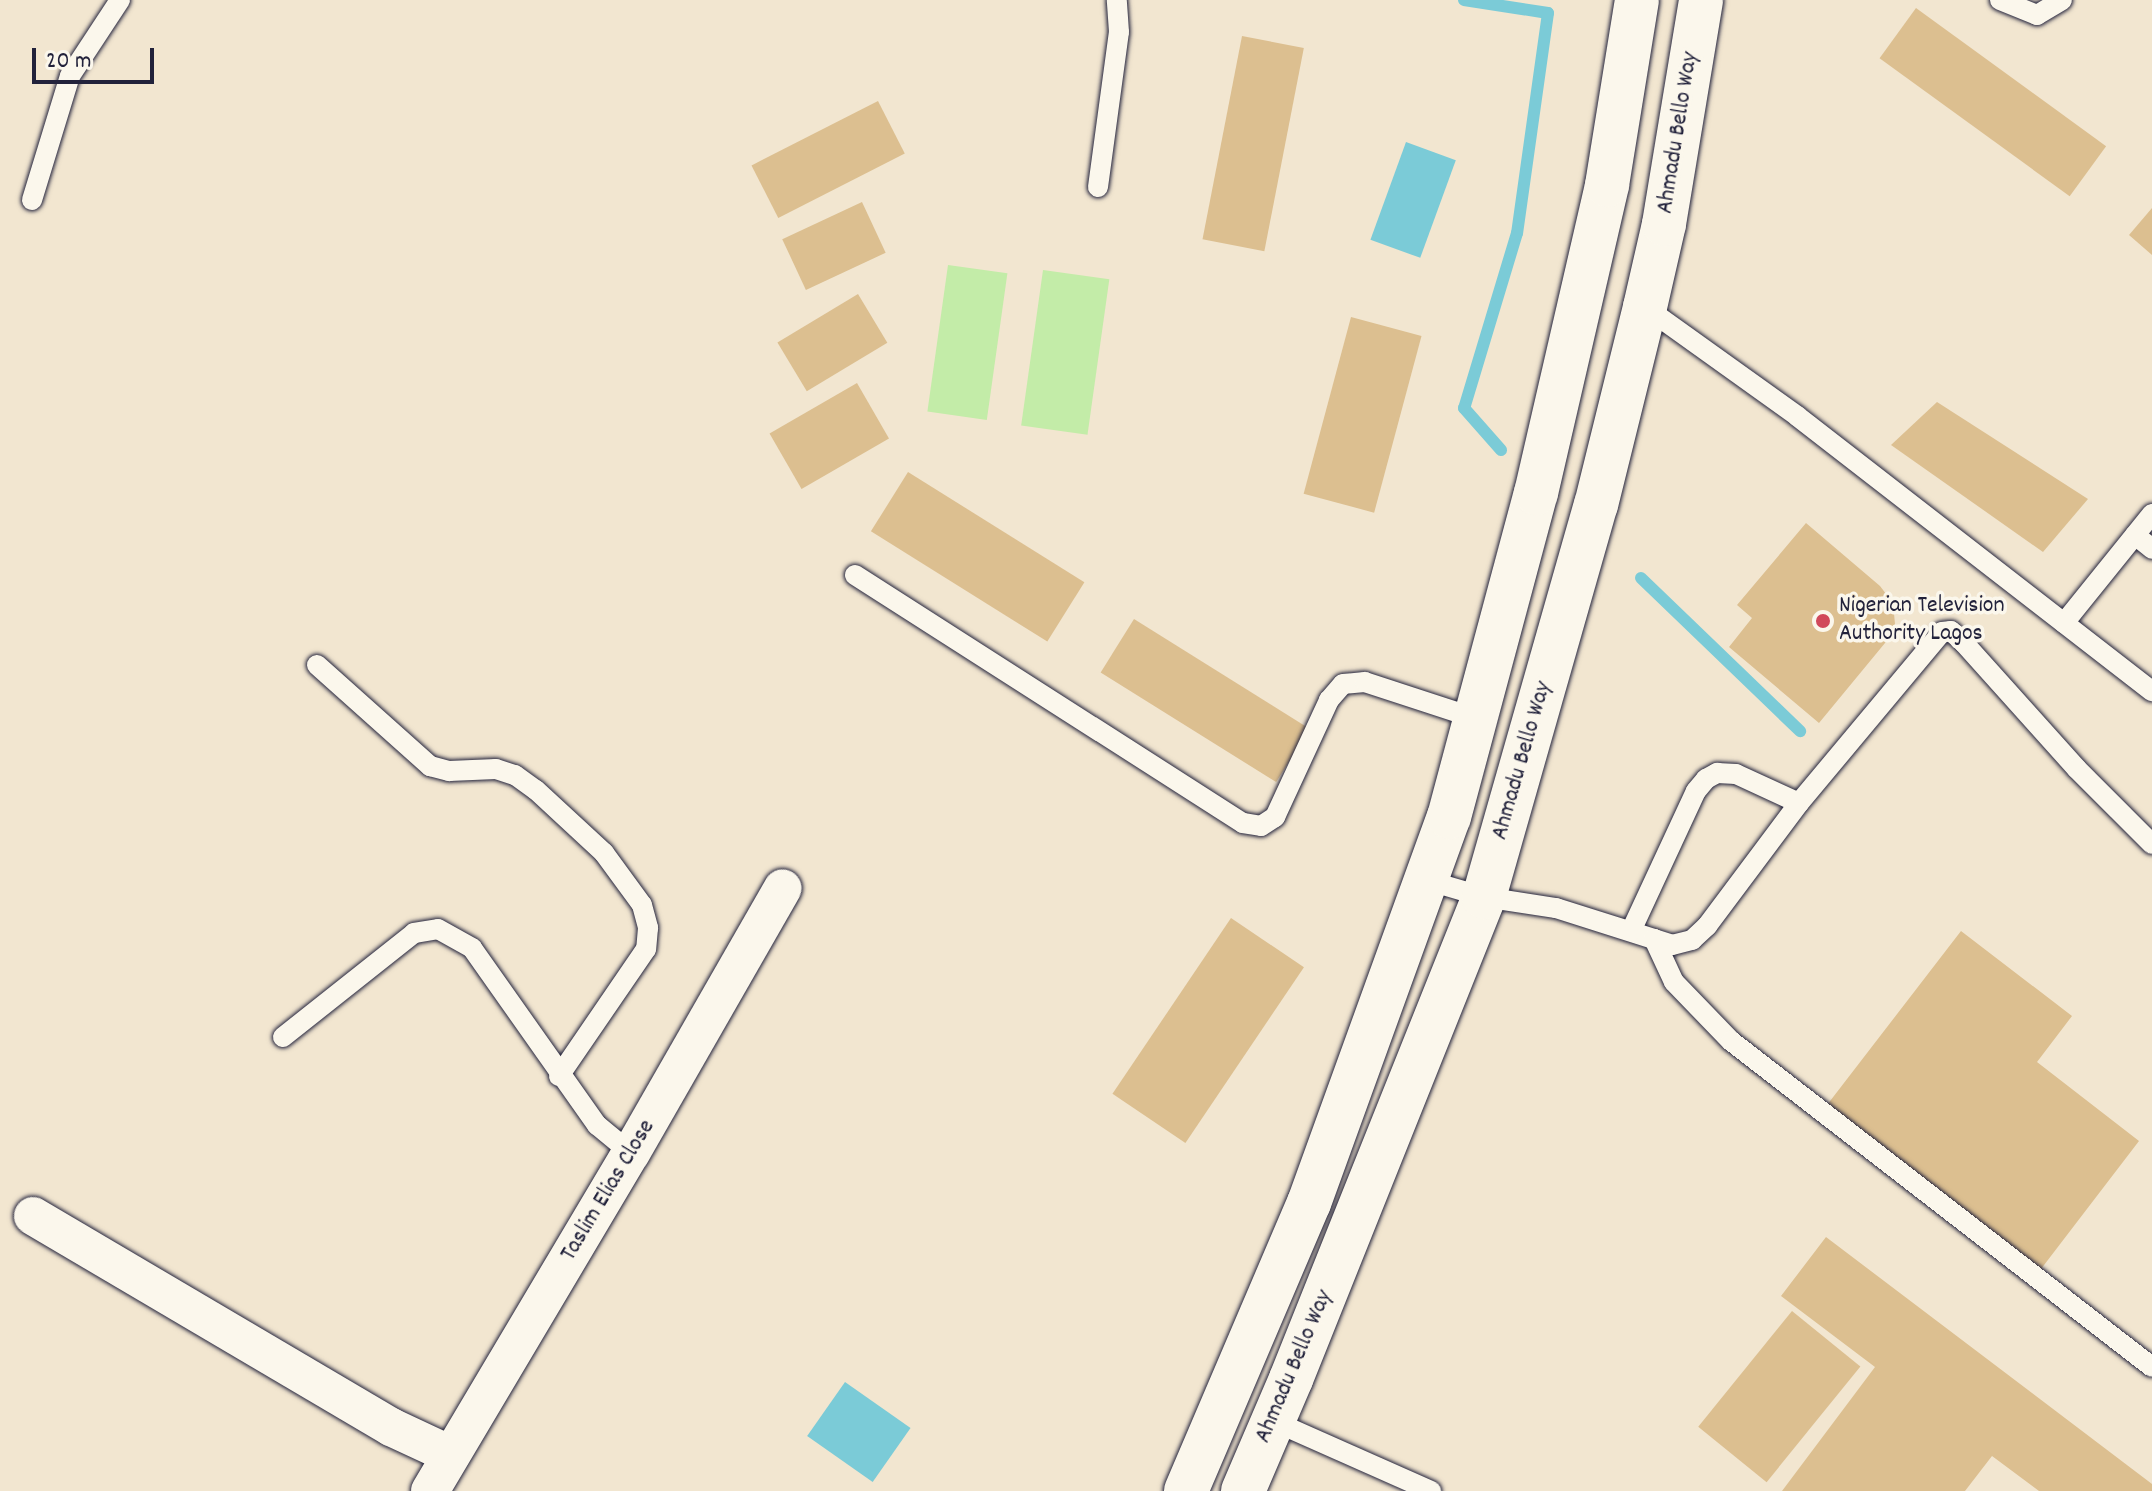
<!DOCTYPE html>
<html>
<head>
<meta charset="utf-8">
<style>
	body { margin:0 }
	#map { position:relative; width:2152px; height:1491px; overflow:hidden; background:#f2e6d0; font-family:Dekko,sans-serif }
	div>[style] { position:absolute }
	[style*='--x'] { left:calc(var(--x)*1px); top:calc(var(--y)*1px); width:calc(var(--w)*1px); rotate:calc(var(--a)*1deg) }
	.green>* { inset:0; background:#c3eca8; transform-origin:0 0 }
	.water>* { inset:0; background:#7bcbd7; transform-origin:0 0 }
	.stream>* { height:12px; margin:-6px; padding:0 6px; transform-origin:6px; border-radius:6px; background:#7bcbd7 }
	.building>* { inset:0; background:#dcbf90; transform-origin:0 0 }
	.roads { filter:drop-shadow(0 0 2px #22223b) drop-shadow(0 0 2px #22223b) }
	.lane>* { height:20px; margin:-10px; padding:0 10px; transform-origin:10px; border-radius:10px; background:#fbf7ec }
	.street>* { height:38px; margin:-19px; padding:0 19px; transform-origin:19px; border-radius:19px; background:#fbf7ec }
	.highway>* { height:44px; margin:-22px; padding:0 22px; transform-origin:22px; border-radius:22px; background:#fbf7ec }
	.dots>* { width:22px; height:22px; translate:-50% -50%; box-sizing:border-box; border:4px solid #fbf7ec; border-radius:50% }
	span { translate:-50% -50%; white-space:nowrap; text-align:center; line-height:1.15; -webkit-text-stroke:7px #fbf7ec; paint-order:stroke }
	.street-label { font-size:24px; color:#22223b }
	.poi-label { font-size:24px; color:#22223b }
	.left { translate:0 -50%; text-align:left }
	.scale { position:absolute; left:32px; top:48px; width:122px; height:36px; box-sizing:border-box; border:4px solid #22223b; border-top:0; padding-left:10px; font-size:24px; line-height:28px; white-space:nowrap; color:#22223b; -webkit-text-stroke:6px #fbf7ec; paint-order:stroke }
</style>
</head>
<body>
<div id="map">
	<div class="green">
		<i style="left:948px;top:265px;width:60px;height:148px;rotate:8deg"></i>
		<i style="left:1043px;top:270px;width:67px;height:157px;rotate:8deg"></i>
	</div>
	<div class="water">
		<i style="left:1406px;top:142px;width:53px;height:104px;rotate:20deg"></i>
		<i style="left:845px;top:1382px;width:80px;height:66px;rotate:35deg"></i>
	</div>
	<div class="stream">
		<i style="--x:1464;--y:0;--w:85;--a:8.8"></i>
		<i style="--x:1548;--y:13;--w:222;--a:98"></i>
		<i style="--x:1517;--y:233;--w:183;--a:106.8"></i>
		<i style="--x:1464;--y:408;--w:56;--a:48.6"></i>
		<i style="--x:1641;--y:578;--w:221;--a:43.9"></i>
	</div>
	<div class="building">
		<i style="left:1916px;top:8px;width:235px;height:62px;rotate:36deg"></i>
		<i style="left:1242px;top:36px;width:63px;height:207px;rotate:11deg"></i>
		<i style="left:878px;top:101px;width:59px;height:142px;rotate:63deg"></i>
		<i style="left:862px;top:202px;width:56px;height:88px;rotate:65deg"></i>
		<i style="clip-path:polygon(2152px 208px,2152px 255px,2129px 235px)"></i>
		<i style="left:858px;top:294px;width:57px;height:94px;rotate:59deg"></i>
		<i style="left:1351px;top:317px;width:73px;height:183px;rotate:15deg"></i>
		<i style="left:857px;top:383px;width:64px;height:101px;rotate:60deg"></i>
		<i style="clip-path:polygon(1937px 402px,2088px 499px,2043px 552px,1891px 445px)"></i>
		<i style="left:908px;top:472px;width:208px;height:70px;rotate:32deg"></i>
		<i style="clip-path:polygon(1806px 523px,1880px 586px,1893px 603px,1895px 624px,1885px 643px,1819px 723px,1729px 647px,1752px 618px,1737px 605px)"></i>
		<i style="left:1134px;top:619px;width:207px;height:63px;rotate:32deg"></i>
		<i style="left:1231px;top:918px;width:88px;height:212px;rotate:34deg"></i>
		<i style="clip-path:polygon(1961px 931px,2072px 1016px,2037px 1062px,2139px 1141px,2041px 1269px,1827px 1105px)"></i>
		<i style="clip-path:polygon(1826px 1237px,2152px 1484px,2152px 1491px,2039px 1491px,1992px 1456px,1965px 1491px,1782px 1491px,1875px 1367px,1781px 1296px)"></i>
		<i style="left:1792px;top:1311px;width:88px;height:149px;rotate:39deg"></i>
	</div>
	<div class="roads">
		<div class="lane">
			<i style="--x:2000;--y:0;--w:40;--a:22"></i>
			<i style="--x:2037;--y:15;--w:29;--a:-31"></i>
			<i style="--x:1098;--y:187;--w:156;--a:-82.3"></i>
			<i style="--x:1119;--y:32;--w:32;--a:-94"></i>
			<i style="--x:32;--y:200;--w:130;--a:-73"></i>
			<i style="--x:70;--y:76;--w:91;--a:-56.7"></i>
			<i style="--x:1645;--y:307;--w:187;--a:35.6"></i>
			<i style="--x:1797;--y:416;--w:449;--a:37.8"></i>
			<i style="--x:2135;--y:535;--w:22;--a:39"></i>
			<i style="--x:855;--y:575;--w:460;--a:32.6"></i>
			<i style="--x:1243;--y:823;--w:18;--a:9"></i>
			<i style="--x:1261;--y:826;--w:17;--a:-33"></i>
			<i style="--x:1275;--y:817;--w:129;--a:-65.2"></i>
			<i style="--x:1329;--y:700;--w:21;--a:-49"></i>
			<i style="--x:1343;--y:684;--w:22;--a:-5"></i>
			<i style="--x:1365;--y:682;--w:116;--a:18.1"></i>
			<i style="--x:2064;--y:623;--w:140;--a:-51.1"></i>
			<i style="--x:317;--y:665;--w:152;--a:41.8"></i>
			<i style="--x:430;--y:766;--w:20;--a:15"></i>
			<i style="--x:449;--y:771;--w:47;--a:-2.4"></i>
			<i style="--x:496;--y:769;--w:20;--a:18"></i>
			<i style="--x:515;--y:775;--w:26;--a:36"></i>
			<i style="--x:536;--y:790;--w:93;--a:42.8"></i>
			<i style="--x:604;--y:853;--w:64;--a:53.8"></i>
			<i style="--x:642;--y:905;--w:24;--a:75"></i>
			<i style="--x:648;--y:928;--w:21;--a:95"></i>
			<i style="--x:646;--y:949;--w:154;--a:124.4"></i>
			<i style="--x:1426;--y:880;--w:60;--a:16.3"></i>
			<i style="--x:1484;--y:897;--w:73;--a:8.7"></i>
			<i style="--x:1556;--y:908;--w:103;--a:17.6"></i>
			<i style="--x:1654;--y:939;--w:47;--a:65.1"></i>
			<i style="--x:1674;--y:982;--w:82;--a:46"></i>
			<i style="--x:1731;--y:1041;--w:532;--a:37.75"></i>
			<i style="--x:1631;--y:931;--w:154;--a:-65.1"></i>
			<i style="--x:1696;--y:791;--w:16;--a:-50"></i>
			<i style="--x:1706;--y:779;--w:13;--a:-29"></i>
			<i style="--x:1717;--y:773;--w:19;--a:3"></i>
			<i style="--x:1736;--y:774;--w:69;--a:24.7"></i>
			<i style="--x:1654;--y:939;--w:19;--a:18"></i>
			<i style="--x:1672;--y:945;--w:21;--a:-14"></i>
			<i style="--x:1692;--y:940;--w:21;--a:-43"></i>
			<i style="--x:1707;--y:926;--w:154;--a:-53.2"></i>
			<i style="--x:1799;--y:803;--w:223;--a:-50.1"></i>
			<i style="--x:1942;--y:632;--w:9;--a:-6"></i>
			<i style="--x:1951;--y:631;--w:18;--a:43"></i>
			<i style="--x:1964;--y:643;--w:169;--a:48.1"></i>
			<i style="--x:2077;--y:769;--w:106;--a:45"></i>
			<i style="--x:283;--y:1037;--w:167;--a:-38.4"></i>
			<i style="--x:414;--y:933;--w:24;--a:-9"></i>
			<i style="--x:438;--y:929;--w:39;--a:29"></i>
			<i style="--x:472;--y:948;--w:217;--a:54.8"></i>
			<i style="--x:597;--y:1125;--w:44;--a:39.5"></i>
			<i style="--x:1273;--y:1421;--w:173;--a:23.9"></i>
		</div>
		<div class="street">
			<i style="--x:33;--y:1216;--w:416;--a:30.5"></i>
			<i style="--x:391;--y:1427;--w:66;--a:25"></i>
			<i style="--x:430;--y:1491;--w:393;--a:-59.3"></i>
			<i style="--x:631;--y:1153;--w:305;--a:-60.2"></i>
		</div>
		<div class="highway">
			<i style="--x:1186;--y:1491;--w:313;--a:-66.9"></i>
			<i style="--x:1309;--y:1203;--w:411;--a:-70.1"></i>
			<i style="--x:1449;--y:817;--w:335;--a:-75"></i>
			<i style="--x:1536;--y:493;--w:316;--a:-77"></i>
			<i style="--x:1607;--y:185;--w:187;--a:-80.8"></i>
			<i style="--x:1243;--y:1491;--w:122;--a:-66.8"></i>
			<i style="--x:1291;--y:1379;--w:519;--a:-68.18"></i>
			<i style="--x:1484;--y:897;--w:408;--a:-74.1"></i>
			<i style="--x:1596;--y:505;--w:204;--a:-76.1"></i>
			<i style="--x:1645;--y:307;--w:85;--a:-77.1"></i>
			<i style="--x:1664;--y:224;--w:227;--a:-80.6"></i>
		</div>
	</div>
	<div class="dots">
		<i style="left:1823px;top:621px;background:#d1495b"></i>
	</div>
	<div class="street-label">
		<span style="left:1679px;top:133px;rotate:-81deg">Ahmadu Bello Way</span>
		<span style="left:1523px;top:761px;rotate:-74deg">Ahmadu Bello Way</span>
		<span style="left:609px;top:1191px;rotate:-59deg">Taslim Elias Close</span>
		<span style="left:1295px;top:1367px;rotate:-67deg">Ahmadu Bello Way</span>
	</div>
	<div class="poi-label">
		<span class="left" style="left:1839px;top:621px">Nigerian Television<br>Authority Lagos</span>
	</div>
	<div class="scale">20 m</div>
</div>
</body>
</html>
